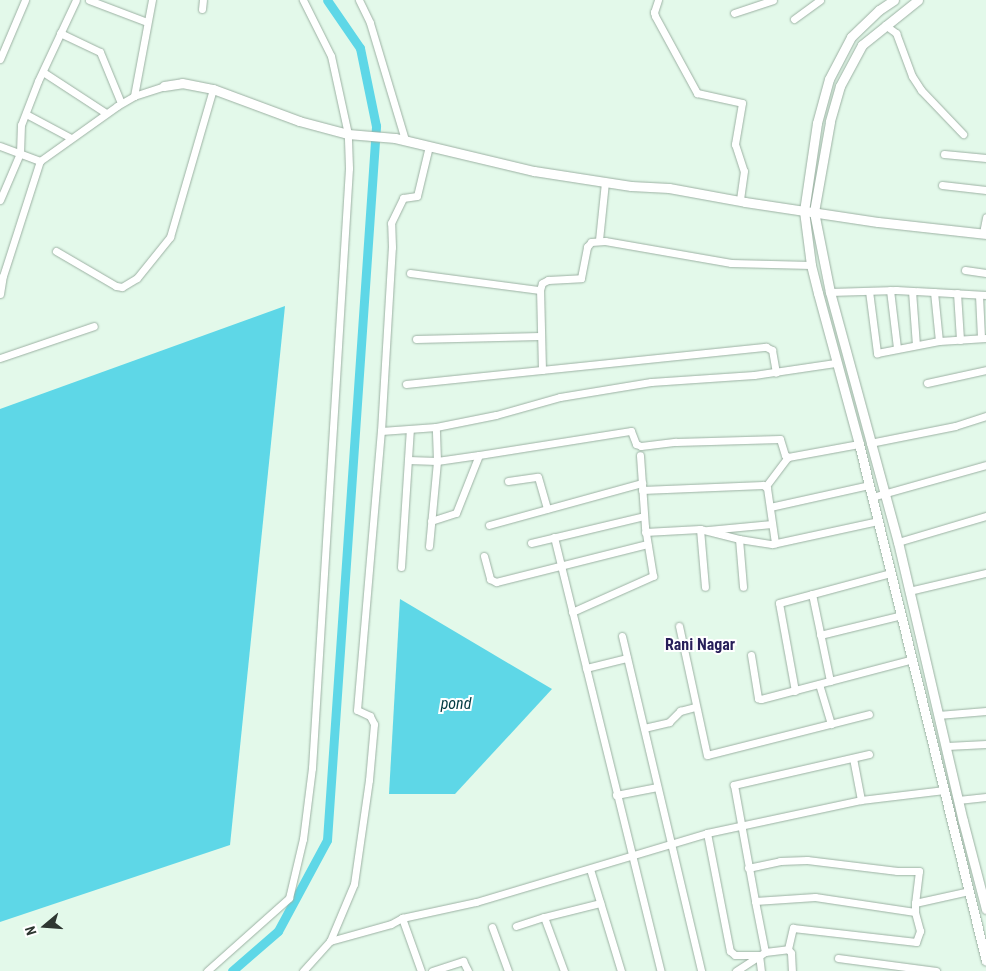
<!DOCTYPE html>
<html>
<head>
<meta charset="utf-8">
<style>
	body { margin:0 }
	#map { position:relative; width:986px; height:971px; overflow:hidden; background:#e3f9ea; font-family:"Roboto Condensed",sans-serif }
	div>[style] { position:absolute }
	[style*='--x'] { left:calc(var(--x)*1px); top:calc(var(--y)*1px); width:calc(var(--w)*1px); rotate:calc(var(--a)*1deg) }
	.water>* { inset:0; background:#5ed7e7 }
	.canal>* { height:9px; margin:-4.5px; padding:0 4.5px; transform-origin:4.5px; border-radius:4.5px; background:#5ed7e7 }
	.roads { filter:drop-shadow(0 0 1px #9cb1a3) drop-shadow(0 0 1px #9cb1a3) }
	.minor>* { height:7px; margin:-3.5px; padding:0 3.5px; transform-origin:3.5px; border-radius:3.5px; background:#fff }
	.tertiary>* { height:9px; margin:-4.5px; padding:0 4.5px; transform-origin:4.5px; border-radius:4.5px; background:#fff }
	span { translate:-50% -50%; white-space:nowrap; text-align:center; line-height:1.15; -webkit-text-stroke:4px #fff; paint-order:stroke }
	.neighbourhood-label { font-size:16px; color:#271f59; font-weight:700 }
	.water-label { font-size:16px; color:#003a41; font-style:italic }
	.north { position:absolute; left:20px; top:901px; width:50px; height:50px; -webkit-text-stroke:4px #fff; paint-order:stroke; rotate:252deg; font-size:14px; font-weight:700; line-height:20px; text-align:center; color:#2e3731 }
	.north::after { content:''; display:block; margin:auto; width:18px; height:22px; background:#2e3731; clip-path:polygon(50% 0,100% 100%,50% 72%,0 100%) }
</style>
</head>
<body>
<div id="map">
	<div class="water">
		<i style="clip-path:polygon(285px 306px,230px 845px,0 922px,0 409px)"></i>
		<i style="clip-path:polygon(400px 599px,552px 689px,455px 794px,389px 794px)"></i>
	</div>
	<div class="canal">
		<i style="--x:232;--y:971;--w:61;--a:-41"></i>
		<i style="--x:278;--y:931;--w:103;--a:-61.7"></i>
		<i style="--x:327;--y:840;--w:716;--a:-86.07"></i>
		<i style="--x:376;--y:126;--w:80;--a:-101.6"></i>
		<i style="--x:360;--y:48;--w:58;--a:-124.5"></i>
	</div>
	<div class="roads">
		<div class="minor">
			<i style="--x:89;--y:0;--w:62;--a:20.8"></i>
			<i style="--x:359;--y:0;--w:25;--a:64"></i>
			<i style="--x:370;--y:23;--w:122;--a:73.3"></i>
			<i style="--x:658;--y:0;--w:13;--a:108"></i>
			<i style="--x:654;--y:12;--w:4;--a:76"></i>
			<i style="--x:655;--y:16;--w:88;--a:61.4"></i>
			<i style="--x:697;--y:93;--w:46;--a:12.5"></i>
			<i style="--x:742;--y:103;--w:42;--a:99.7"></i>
			<i style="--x:735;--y:144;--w:28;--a:72"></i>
			<i style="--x:744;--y:171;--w:30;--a:98"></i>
			<i style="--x:202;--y:9;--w:9;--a:-84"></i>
			<i style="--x:734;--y:13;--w:41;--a:-18.4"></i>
			<i style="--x:794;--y:19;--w:32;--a:-36"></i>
			<i style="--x:885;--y:25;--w:14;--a:36"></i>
			<i style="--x:896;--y:33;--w:46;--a:69.6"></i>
			<i style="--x:912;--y:76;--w:17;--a:57"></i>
			<i style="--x:921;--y:90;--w:61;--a:46.3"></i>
			<i style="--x:60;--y:33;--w:44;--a:25.4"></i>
			<i style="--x:100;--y:52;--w:55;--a:67.6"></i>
			<i style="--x:0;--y:59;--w:64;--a:-67"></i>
			<i style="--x:43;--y:72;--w:75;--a:33.1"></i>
			<i style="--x:134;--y:96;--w:98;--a:-79.4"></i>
			<i style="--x:26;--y:114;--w:51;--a:28.1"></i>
			<i style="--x:0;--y:146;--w:43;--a:20.6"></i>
			<i style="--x:40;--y:161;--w:95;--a:-35.5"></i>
			<i style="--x:117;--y:106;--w:20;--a:-30"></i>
			<i style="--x:134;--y:96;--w:32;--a:-18"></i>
			<i style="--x:944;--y:154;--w:42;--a:5.4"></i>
			<i style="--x:942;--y:185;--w:44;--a:6.5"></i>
			<i style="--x:0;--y:200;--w:51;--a:-66.9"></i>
			<i style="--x:20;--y:153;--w:28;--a:-88"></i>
			<i style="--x:21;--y:125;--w:47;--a:-68.9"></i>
			<i style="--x:38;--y:81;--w:89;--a:-64.9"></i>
			<i style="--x:983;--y:233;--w:16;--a:-79"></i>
			<i style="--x:599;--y:240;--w:58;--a:-84.1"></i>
			<i style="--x:56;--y:251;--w:69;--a:30.3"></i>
			<i style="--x:116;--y:286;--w:6;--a:9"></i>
			<i style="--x:122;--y:287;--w:17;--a:-31"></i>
			<i style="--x:137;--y:278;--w:53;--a:-51.2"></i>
			<i style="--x:170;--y:237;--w:154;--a:-73.8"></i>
			<i style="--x:965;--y:270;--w:21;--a:8"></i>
			<i style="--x:410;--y:273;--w:131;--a:7.5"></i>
			<i style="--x:890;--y:290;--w:58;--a:83.1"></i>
			<i style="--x:869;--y:291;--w:63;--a:82.6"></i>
			<i style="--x:877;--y:353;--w:63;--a:-11"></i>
			<i style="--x:939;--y:341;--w:47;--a:-3.7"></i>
			<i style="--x:912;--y:291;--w:54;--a:85.8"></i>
			<i style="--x:830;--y:292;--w:66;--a:-1.7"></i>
			<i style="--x:896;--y:290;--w:90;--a:3.2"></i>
			<i style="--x:934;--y:292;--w:49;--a:84.2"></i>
			<i style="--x:957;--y:293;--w:47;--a:86.3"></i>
			<i style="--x:0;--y:294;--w:18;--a:-81"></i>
			<i style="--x:3;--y:276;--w:121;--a:-72.2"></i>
			<i style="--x:979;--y:295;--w:43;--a:87.3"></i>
			<i style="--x:416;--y:339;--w:124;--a:-1.4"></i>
			<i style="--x:0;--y:358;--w:99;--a:-18.8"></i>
			<i style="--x:542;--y:370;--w:80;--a:-91.4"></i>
			<i style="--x:540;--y:290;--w:7;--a:-74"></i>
			<i style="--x:542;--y:283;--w:7;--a:-27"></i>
			<i style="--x:548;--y:280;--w:33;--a:-3"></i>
			<i style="--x:581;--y:278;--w:32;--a:-79"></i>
			<i style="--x:587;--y:247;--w:6;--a:-51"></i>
			<i style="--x:591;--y:242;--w:14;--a:-4"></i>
			<i style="--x:605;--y:241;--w:128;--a:9.9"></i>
			<i style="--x:731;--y:263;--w:80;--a:1.4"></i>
			<i style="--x:927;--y:383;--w:60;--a:-12.4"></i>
			<i style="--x:406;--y:384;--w:362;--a:-5.9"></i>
			<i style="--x:766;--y:347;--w:7;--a:27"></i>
			<i style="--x:772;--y:350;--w:23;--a:80"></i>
			<i style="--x:436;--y:427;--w:61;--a:-11.3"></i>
			<i style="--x:496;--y:415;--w:66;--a:-15.7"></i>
			<i style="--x:560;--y:397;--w:92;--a:-9.4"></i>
			<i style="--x:651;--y:382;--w:103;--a:-3.9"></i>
			<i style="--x:754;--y:375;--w:82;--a:-8.4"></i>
			<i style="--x:870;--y:443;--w:87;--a:-11.3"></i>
			<i style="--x:955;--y:426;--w:33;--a:-18"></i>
			<i style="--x:408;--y:460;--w:29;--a:2"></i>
			<i style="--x:437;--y:461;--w:42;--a:-8.1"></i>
			<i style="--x:479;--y:455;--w:154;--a:-9"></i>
			<i style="--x:631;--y:431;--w:14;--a:69"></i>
			<i style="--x:636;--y:444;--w:5;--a:22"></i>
			<i style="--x:641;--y:446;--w:35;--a:-7"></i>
			<i style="--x:676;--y:442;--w:104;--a:-1.7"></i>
			<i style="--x:780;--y:439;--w:17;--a:73"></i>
			<i style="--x:785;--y:455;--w:4;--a:34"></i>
			<i style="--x:788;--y:457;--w:72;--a:-10.4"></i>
			<i style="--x:508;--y:481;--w:30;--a:-8"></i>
			<i style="--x:538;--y:477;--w:33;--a:74"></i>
			<i style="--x:766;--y:486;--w:36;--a:-53"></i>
			<i style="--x:642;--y:490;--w:121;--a:-2.4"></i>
			<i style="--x:763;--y:485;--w:5;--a:37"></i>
			<i style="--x:767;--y:488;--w:56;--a:81.7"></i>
			<i style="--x:872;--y:497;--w:118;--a:-15.7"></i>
			<i style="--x:770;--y:507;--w:101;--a:-12.5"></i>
			<i style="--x:431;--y:521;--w:26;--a:-18"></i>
			<i style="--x:456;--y:513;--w:62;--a:-68.4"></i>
			<i style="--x:489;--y:525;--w:159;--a:-15.4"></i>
			<i style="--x:700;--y:529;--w:58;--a:85.1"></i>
			<i style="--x:708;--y:530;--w:64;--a:-5.4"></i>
			<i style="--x:645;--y:532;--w:55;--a:-3.1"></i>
			<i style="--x:700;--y:529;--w:40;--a:14.4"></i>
			<i style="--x:739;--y:539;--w:33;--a:9"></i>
			<i style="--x:772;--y:544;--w:108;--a:-12.2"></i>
			<i style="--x:554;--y:537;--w:447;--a:76.2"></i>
			<i style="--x:739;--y:539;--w:48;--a:85.2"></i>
			<i style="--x:898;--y:542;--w:92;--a:-16.5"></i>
			<i style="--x:531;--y:543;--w:116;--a:-13.4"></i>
			<i style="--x:429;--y:546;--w:85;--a:-84.6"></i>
			<i style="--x:437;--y:461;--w:34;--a:-92"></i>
			<i style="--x:436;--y:427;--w:55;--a:175.8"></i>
			<i style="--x:381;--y:431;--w:184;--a:-86.6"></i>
			<i style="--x:392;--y:247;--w:24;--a:-92"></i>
			<i style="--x:391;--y:223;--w:28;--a:-64"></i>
			<i style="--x:403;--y:198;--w:14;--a:-8"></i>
			<i style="--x:417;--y:196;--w:51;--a:-76.5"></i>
			<i style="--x:484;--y:556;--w:24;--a:75"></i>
			<i style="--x:490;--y:579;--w:7;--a:27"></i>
			<i style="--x:496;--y:582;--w:156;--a:-14.1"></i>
			<i style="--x:401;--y:567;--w:138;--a:-86.3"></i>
			<i style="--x:909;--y:591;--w:79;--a:-13.2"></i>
			<i style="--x:812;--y:594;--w:89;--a:78.3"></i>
			<i style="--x:572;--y:612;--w:89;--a:-24"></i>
			<i style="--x:653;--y:576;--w:50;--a:-99.3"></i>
			<i style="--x:645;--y:527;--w:72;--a:-94"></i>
			<i style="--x:679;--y:626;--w:132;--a:77.8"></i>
			<i style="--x:707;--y:755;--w:167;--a:-14.2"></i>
			<i style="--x:820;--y:635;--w:84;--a:-13.7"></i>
			<i style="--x:622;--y:636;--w:344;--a:76.7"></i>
			<i style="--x:751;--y:655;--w:44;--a:80.8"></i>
			<i style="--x:758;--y:698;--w:3;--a:18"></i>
			<i style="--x:761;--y:699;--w:157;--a:-14.7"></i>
			<i style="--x:586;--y:668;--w:42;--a:-13.7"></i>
			<i style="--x:819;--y:684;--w:42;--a:73.3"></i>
			<i style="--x:795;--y:691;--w:89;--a:-100.3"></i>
			<i style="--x:779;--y:603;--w:116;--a:-15"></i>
			<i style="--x:938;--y:715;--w:48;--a:-4.8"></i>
			<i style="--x:644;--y:728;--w:26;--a:-13"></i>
			<i style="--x:669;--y:722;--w:16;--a:-45"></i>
			<i style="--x:680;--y:711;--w:16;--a:-15"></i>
			<i style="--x:947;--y:746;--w:39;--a:-3"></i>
			<i style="--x:869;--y:754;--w:139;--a:167.1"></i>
			<i style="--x:734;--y:785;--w:118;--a:79.7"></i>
			<i style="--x:755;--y:901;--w:60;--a:-3.8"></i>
			<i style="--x:815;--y:897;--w:101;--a:8.5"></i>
			<i style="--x:915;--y:912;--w:9;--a:-90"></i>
			<i style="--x:915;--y:903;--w:55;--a:-12.5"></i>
			<i style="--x:853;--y:758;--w:43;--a:79.2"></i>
			<i style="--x:616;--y:795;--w:42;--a:-11"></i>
			<i style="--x:958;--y:800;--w:28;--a:-6"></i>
			<i style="--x:707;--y:833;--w:120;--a:79"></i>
			<i style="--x:730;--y:951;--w:6;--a:39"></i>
			<i style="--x:735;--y:955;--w:24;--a:0"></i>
			<i style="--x:759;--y:955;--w:16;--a:83"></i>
			<i style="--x:748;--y:868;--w:33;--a:-12"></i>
			<i style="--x:780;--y:861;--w:27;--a:-2"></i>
			<i style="--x:807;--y:860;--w:91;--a:7"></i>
			<i style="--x:897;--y:871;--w:22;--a:0"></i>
			<i style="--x:919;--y:871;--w:32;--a:97"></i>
			<i style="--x:590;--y:869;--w:107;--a:73.1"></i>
			<i style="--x:544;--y:917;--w:58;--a:-14"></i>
			<i style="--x:402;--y:918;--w:56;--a:70.3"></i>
			<i style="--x:516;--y:926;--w:29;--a:-18"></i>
			<i style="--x:544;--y:917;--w:58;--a:69.7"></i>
			<i style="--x:492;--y:927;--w:47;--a:70"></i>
			<i style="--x:330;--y:941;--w:62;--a:-67.2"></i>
			<i style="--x:354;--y:884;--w:105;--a:-81.8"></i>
			<i style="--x:369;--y:780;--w:56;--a:-84.9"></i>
			<i style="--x:374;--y:724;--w:9;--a:-117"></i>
			<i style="--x:370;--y:716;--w:14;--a:-155"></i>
			<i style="--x:357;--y:710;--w:280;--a:-85.1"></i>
			<i style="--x:788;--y:949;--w:22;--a:-77"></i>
			<i style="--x:793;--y:928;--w:124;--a:6.5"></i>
			<i style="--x:916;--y:942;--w:12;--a:-70"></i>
			<i style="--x:920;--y:931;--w:20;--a:-105"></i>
			<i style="--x:765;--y:952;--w:23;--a:-7"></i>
			<i style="--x:788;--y:949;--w:5;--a:53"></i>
			<i style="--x:791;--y:953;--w:18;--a:87"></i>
			<i style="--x:838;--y:958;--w:99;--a:7.6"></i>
			<i style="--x:207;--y:971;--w:110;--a:-41.7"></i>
			<i style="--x:289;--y:898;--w:61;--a:-76.7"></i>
			<i style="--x:303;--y:839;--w:72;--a:-82.8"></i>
			<i style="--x:312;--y:768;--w:601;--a:-86.47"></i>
			<i style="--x:349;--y:168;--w:34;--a:-92"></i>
			<i style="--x:348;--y:134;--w:80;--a:-102.3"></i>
			<i style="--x:331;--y:56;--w:63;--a:-116.6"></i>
			<i style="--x:303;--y:971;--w:40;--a:-48"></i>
			<i style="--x:330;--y:941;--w:63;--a:-15.6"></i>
			<i style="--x:391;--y:924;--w:13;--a:-29"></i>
			<i style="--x:402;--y:918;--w:76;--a:-12.2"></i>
			<i style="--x:476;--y:902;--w:241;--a:-16.6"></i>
			<i style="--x:707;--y:833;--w:157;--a:-12.1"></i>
			<i style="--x:861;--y:800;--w:84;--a:-6.9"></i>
			<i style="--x:432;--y:971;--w:33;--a:-18"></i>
			<i style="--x:463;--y:961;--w:11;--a:63"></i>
			<i style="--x:736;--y:971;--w:35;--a:-33"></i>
			<i style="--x:765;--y:952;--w:52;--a:-101.1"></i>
		</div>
		<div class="tertiary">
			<i style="--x:894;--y:0;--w:18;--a:146"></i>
			<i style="--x:879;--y:10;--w:39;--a:136"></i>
			<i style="--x:851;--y:37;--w:47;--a:117.6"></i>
			<i style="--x:829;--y:79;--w:46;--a:105.3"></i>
			<i style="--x:817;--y:123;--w:89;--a:98.4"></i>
			<i style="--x:804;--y:211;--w:54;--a:82.6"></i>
			<i style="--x:811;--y:265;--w:29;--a:76"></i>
			<i style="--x:818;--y:293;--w:156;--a:74.8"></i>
			<i style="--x:859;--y:444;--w:532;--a:76.2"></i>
			<i style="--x:918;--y:0;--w:72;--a:141.2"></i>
			<i style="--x:862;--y:45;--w:47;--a:118.2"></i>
			<i style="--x:840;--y:86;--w:37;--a:106"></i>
			<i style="--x:830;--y:122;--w:91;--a:100.1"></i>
			<i style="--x:814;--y:212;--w:82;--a:78.7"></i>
			<i style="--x:830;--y:292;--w:259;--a:74.8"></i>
			<i style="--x:898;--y:542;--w:286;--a:76.9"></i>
			<i style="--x:963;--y:821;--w:91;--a:75.4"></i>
			<i style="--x:164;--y:86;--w:18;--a:-9"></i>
			<i style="--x:182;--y:83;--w:32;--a:11"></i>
			<i style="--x:213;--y:89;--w:92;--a:20.4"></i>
			<i style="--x:299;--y:121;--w:51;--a:14.9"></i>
			<i style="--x:348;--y:134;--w:47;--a:4.9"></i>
			<i style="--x:395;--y:138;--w:143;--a:13.4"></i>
			<i style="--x:534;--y:171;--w:98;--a:8.8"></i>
			<i style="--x:631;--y:186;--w:38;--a:3"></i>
			<i style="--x:669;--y:188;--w:77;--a:10.4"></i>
			<i style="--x:745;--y:202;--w:134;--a:8.6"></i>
			<i style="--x:878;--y:222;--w:109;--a:6.3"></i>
		</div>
	</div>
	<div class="neighbourhood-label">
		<span style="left:700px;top:645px">Rani Nagar</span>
	</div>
	<div class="water-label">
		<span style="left:456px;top:704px">pond</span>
	</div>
	<div class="north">N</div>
</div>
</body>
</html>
